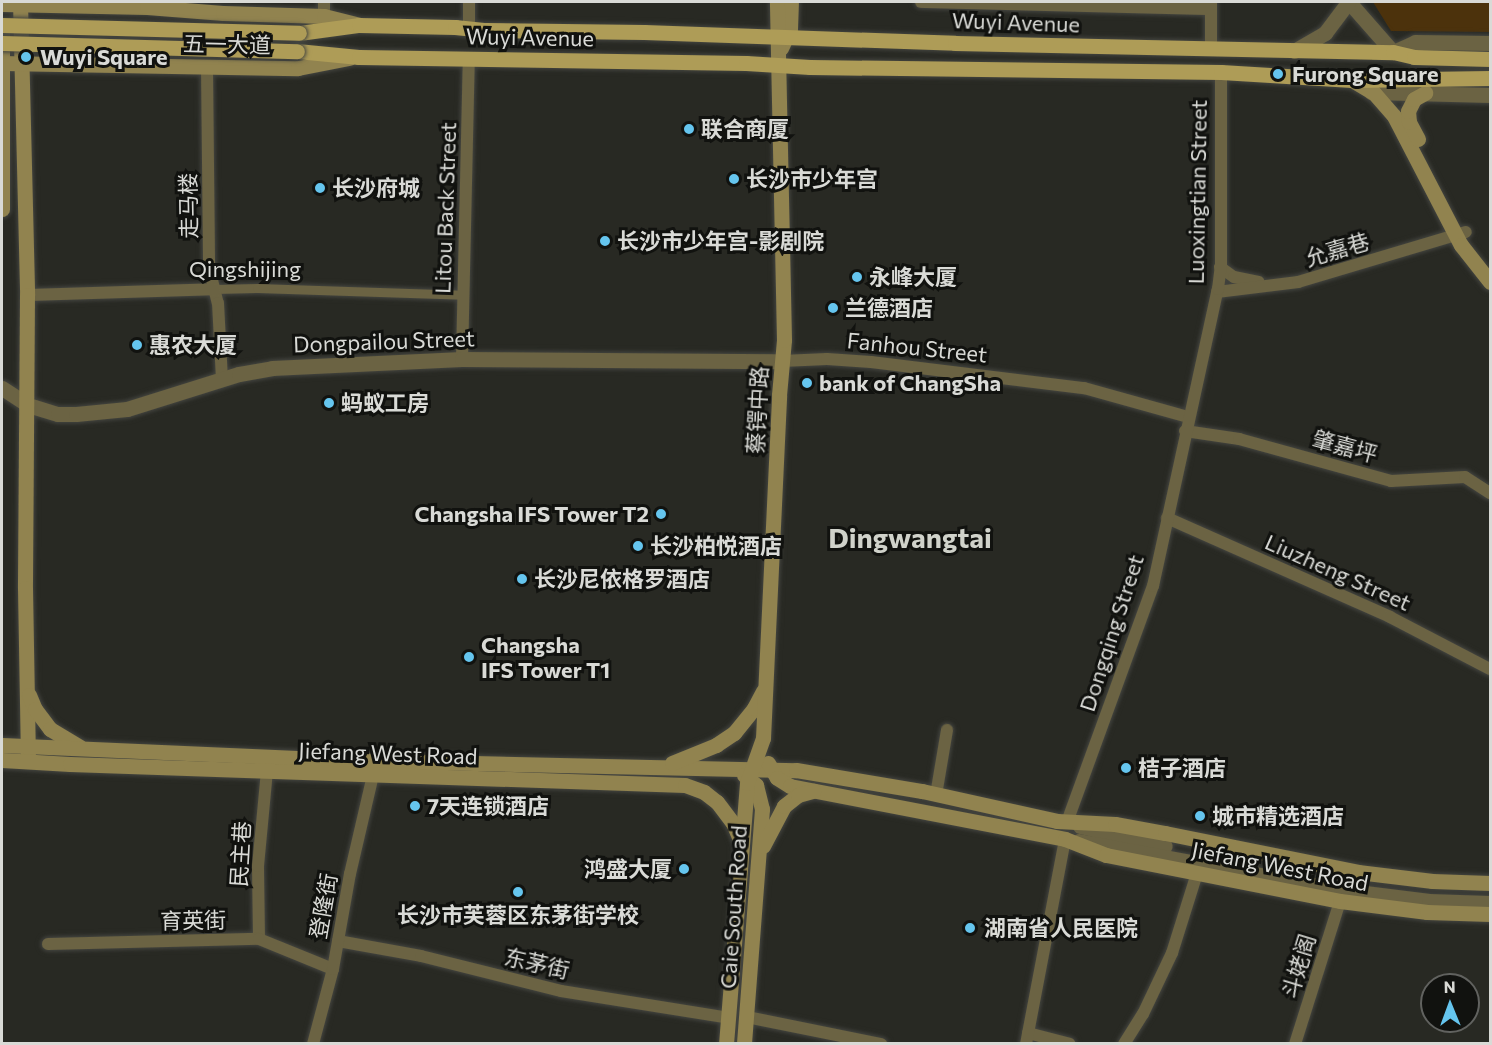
<!DOCTYPE html>
<html>
<head>
<meta charset="utf-8">
<style>
	body { margin:0 }
	#map { position:relative; width:1492px; height:1045px; overflow:hidden; background:#282923; font-family:Commissioner,"Noto Sans SC",sans-serif }
	div>[style] { position:absolute }
	[style*='--x'] { left:calc(var(--x)*1px); top:calc(var(--y)*1px); width:calc(var(--w)*1px); rotate:calc(var(--a)*1deg) }
	.green>* { inset:0; background:#4c320c }
	.roads { filter:drop-shadow(0 0 2px #444540) drop-shadow(0 0 2px #444540) }
	.pedestrian>* { height:9px; margin:-4.5px; padding:0 4.5px; transform-origin:4.5px; border-radius:4.5px; background:#6b6343 }
	.minor>* { height:12px; margin:-6px; padding:0 6px; transform-origin:6px; border-radius:6px; background:#6b6343 }
	.tertiary>* { height:15px; margin:-7.5px; padding:0 7.5px; transform-origin:7.5px; border-radius:7.5px; background:#6b6343 }
	.secondary>* { height:15px; margin:-7.5px; padding:0 7.5px; transform-origin:7.5px; border-radius:7.5px; background:#91834f }
	.primary>* { height:15px; margin:-7.5px; padding:0 7.5px; transform-origin:7.5px; border-radius:7.5px; background:#ae9c57 }
	.bridges { filter:drop-shadow(0 0 2px #444540) drop-shadow(0 0 2px #444540) }
	.primary-bridge>* { height:15px; margin:-7.5px; padding:0 7.5px; transform-origin:7.5px; border-radius:7.5px; background:#ae9c57 }
	.dots>* { width:16px; height:16px; translate:-50% -50%; box-sizing:border-box; border:3px solid #11120f; border-radius:50% }
	span { translate:-50% -50%; white-space:nowrap; text-align:center; line-height:1.15; -webkit-text-stroke:6px #11120f; paint-order:stroke }
	.street-label { font-size:22px; color:#d9dad6 }
	.poi-label { font-size:22px; color:#d9dad6; font-weight:700 }
	.left { translate:0 -50%; text-align:left }
	.right { translate:-100% -50%; text-align:right }
	.district-label { font-size:28px; color:#d0d2ca; font-weight:700 }
	.frame { position:absolute; inset:0; border:3px solid #d9dad6; pointer-events:none }
	.north { position:absolute; left:1420px; top:973px; width:60px; height:60px; box-sizing:border-box; background:#11120f; border:2px solid #61625f; border-radius:50%; rotate:359deg; font-size:16px; font-weight:700; line-height:24px; text-align:center; color:#d9dad6 }
	.north::after { content:''; display:block; margin:auto; width:21px; height:27px; background:#65c5ee; clip-path:polygon(50% 0,100% 100%,50% 72%,0 100%) }
</style>
</head>
<body>
<div id="map">
	<div class="green">
		<i style="clip-path:polygon(1373px 2px,1490px 2px,1490px 32px,1391px 31px)"></i>
	</div>
	<div class="roads">
		<div class="pedestrian">
			<i style="--x:215;--y:289;--w:42;--a:-1.4"></i>
			<i style="--x:257;--y:288;--w:206;--a:1.9"></i>
		</div>
		<div class="minor">
			<i style="--x:324;--y:2;--w:14;--a:90"></i>
			<i style="--x:921;--y:2;--w:290;--a:1.4"></i>
			<i style="--x:469;--y:29;--w:27;--a:-90"></i>
			<i style="--x:1211;--y:49;--w:46;--a:-90"></i>
			<i style="--x:207;--y:67;--w:201;--a:89.4"></i>
			<i style="--x:209;--y:268;--w:36;--a:76"></i>
			<i style="--x:218;--y:303;--w:76;--a:87"></i>
			<i style="--x:1220;--y:267;--w:17;--a:36"></i>
			<i style="--x:1234;--y:277;--w:25;--a:11"></i>
			<i style="--x:1217;--y:292;--w:82;--a:-7"></i>
			<i style="--x:1298;--y:282;--w:175;--a:-16.6"></i>
			<i style="--x:27;--y:295;--w:188;--a:-1.8"></i>
			<i style="--x:462;--y:359;--w:300;--a:-88.7"></i>
			<i style="--x:782;--y:361;--w:45;--a:-2.5"></i>
			<i style="--x:827;--y:359;--w:44;--a:3.9"></i>
			<i style="--x:871;--y:362;--w:215;--a:7"></i>
			<i style="--x:1084;--y:388;--w:108;--a:15.6"></i>
			<i style="--x:1185;--y:431;--w:55;--a:8.4"></i>
			<i style="--x:1239;--y:439;--w:158;--a:15.4"></i>
			<i style="--x:1391;--y:481;--w:74;--a:-3.1"></i>
			<i style="--x:1465;--y:477;--w:30;--a:33"></i>
			<i style="--x:1167;--y:518;--w:244;--a:23.9"></i>
			<i style="--x:1390;--y:617;--w:113;--a:27.5"></i>
			<i style="--x:936;--y:795;--w:66;--a:-80.4"></i>
			<i style="--x:1067;--y:822;--w:251;--a:-70"></i>
			<i style="--x:1153;--y:586;--w:304;--a:-77.7"></i>
			<i style="--x:1218;--y:289;--w:25;--a:-83"></i>
			<i style="--x:1221;--y:264;--w:192;--a:-90"></i>
			<i style="--x:259;--y:939;--w:73;--a:-90.8"></i>
			<i style="--x:258;--y:866;--w:95;--a:-84.6"></i>
			<i style="--x:338;--y:941;--w:84;--a:10.2"></i>
			<i style="--x:421;--y:956;--w:144;--a:14"></i>
			<i style="--x:561;--y:991;--w:170;--a:9.1"></i>
			<i style="--x:48;--y:944;--w:211;--a:-1.4"></i>
			<i style="--x:259;--y:939;--w:80;--a:22.1"></i>
			<i style="--x:747;--y:1017;--w:137;--a:11.4"></i>
			<i style="--x:1028;--y:1033;--w:43;--a:14.7"></i>
			<i style="--x:313;--y:1044;--w:78;--a:-75.1"></i>
			<i style="--x:333;--y:969;--w:97;--a:-79.9"></i>
			<i style="--x:350;--y:874;--w:102;--a:-76.9"></i>
			<i style="--x:1026;--y:1044;--w:209;--a:-79.2"></i>
			<i style="--x:1124;--y:1044;--w:36;--a:-58"></i>
			<i style="--x:1143;--y:1014;--w:68;--a:-64.6"></i>
			<i style="--x:1172;--y:953;--w:84;--a:-72.6"></i>
			<i style="--x:1295;--y:1044;--w:150;--a:-72.5"></i>
		</div>
		<div class="tertiary">
			<i style="--x:1349;--y:2;--w:67;--a:48.7"></i>
			<i style="--x:1393;--y:52;--w:24;--a:-24"></i>
			<i style="--x:1415;--y:42;--w:75;--a:0.8"></i>
			<i style="--x:1294;--y:51;--w:36;--a:-30"></i>
			<i style="--x:1325;--y:33;--w:39;--a:-53"></i>
			<i style="--x:1371;--y:92;--w:119;--a:1.4"></i>
			<i style="--x:2;--y:388;--w:31;--a:33"></i>
			<i style="--x:28;--y:405;--w:31;--a:17"></i>
			<i style="--x:58;--y:414;--w:18;--a:0"></i>
			<i style="--x:76;--y:414;--w:51;--a:-5.6"></i>
			<i style="--x:127;--y:409;--w:117;--a:-17.4"></i>
			<i style="--x:239;--y:374;--w:34;--a:-10"></i>
			<i style="--x:272;--y:368;--w:190;--a:-2.7"></i>
			<i style="--x:462;--y:359;--w:320;--a:0.4"></i>
			<i style="--x:1080;--y:826;--w:87;--a:13.2"></i>
			<i style="--x:1079;--y:841;--w:267;--a:10.6"></i>
			<i style="--x:1341;--y:890;--w:89;--a:7.1"></i>
			<i style="--x:1429;--y:901;--w:61;--a:1.9"></i>
		</div>
		<div class="secondary">
			<i style="--x:20;--y:2;--w:293;--a:88.6"></i>
			<i style="--x:27;--y:295;--w:293;--a:90.4"></i>
			<i style="--x:25;--y:588;--w:169;--a:89"></i>
			<i style="--x:2;--y:4;--w:145;--a:1.2"></i>
			<i style="--x:147;--y:7;--w:76;--a:4.5"></i>
			<i style="--x:223;--y:13;--w:101;--a:1.7"></i>
			<i style="--x:324;--y:16;--w:36;--a:14"></i>
			<i style="--x:2;--y:32;--w:177;--a:90"></i>
			<i style="--x:781;--y:48;--w:21;--a:-65"></i>
			<i style="--x:790;--y:29;--w:27;--a:-88"></i>
			<i style="--x:2;--y:63;--w:296;--a:1"></i>
			<i style="--x:298;--y:68;--w:52;--a:-11.1"></i>
			<i style="--x:1352;--y:80;--w:26;--a:31"></i>
			<i style="--x:1374;--y:93;--w:30;--a:49"></i>
			<i style="--x:1394;--y:116;--w:145;--a:62.6"></i>
			<i style="--x:1461;--y:245;--w:47;--a:51.9"></i>
			<i style="--x:1418;--y:139;--w:19;--a:-118"></i>
			<i style="--x:1409;--y:122;--w:11;--a:-95"></i>
			<i style="--x:1408;--y:111;--w:13;--a:-63"></i>
			<i style="--x:1414;--y:99;--w:13;--a:-29"></i>
			<i style="--x:29;--y:695;--w:15;--a:67"></i>
			<i style="--x:35;--y:709;--w:25;--a:53"></i>
			<i style="--x:50;--y:729;--w:35;--a:31"></i>
			<i style="--x:2;--y:745;--w:341;--a:2.5"></i>
			<i style="--x:343;--y:760;--w:453;--a:1.3"></i>
			<i style="--x:796;--y:770;--w:128;--a:9.5"></i>
			<i style="--x:922;--y:791;--w:138;--a:12.5"></i>
			<i style="--x:1057;--y:821;--w:58;--a:3"></i>
			<i style="--x:1115;--y:824;--w:51;--a:10.2"></i>
			<i style="--x:1165;--y:833;--w:197;--a:11.4"></i>
			<i style="--x:1358;--y:872;--w:75;--a:6.9"></i>
			<i style="--x:1432;--y:881;--w:58;--a:2"></i>
			<i style="--x:2;--y:760;--w:68;--a:3.4"></i>
			<i style="--x:70;--y:764;--w:615;--a:1.96"></i>
			<i style="--x:685;--y:785;--w:20;--a:20"></i>
			<i style="--x:704;--y:792;--w:16;--a:38"></i>
			<i style="--x:717;--y:802;--w:26;--a:53"></i>
			<i style="--x:733;--y:823;--w:21;--a:67"></i>
			<i style="--x:672;--y:763;--w:48;--a:-22.2"></i>
			<i style="--x:716;--y:745;--w:22;--a:-34"></i>
			<i style="--x:734;--y:733;--w:32;--a:-51"></i>
			<i style="--x:754;--y:708;--w:19;--a:-62"></i>
			<i style="--x:768;--y:763;--w:17;--a:59"></i>
			<i style="--x:777;--y:778;--w:15;--a:32"></i>
			<i style="--x:790;--y:786;--w:280;--a:10.9"></i>
			<i style="--x:1065;--y:839;--w:44;--a:21.3"></i>
			<i style="--x:1106;--y:855;--w:238;--a:11.1"></i>
			<i style="--x:1340;--y:901;--w:88;--a:7.2"></i>
			<i style="--x:1427;--y:912;--w:63;--a:1.8"></i>
			<i style="--x:744;--y:775;--w:16;--a:40"></i>
			<i style="--x:756;--y:785;--w:25;--a:76"></i>
			<i style="--x:762;--y:809;--w:236;--a:94.4"></i>
			<i style="--x:763;--y:846;--w:45;--a:-62.3"></i>
			<i style="--x:784;--y:806;--w:18;--a:-38"></i>
			<i style="--x:798;--y:795;--w:16;--a:-15"></i>
			<i style="--x:726;--y:1044;--w:262;--a:-85.4"></i>
			<i style="--x:747;--y:783;--w:48;--a:-70.4"></i>
			<i style="--x:763;--y:738;--w:343;--a:-87.3"></i>
			<i style="--x:779;--y:395;--w:55;--a:-84.8"></i>
			<i style="--x:784;--y:340;--w:338;--a:-91.2"></i>
		</div>
		<div class="primary">
			<i style="--x:299;--y:33;--w:61;--a:-7.6"></i>
			<i style="--x:359;--y:25;--w:96;--a:1.2"></i>
			<i style="--x:455;--y:27;--w:31;--a:6"></i>
			<i style="--x:486;--y:30;--w:158;--a:0.7"></i>
			<i style="--x:644;--y:32;--w:311;--a:2"></i>
			<i style="--x:955;--y:43;--w:438;--a:1.2"></i>
			<i style="--x:1393;--y:52;--w:22;--a:13"></i>
			<i style="--x:1414;--y:57;--w:76;--a:1.5"></i>
			<i style="--x:297;--y:51;--w:62;--a:5.5"></i>
			<i style="--x:359;--y:57;--w:387;--a:0.9"></i>
			<i style="--x:746;--y:63;--w:64;--a:3.6"></i>
			<i style="--x:810;--y:67;--w:411;--a:0.7"></i>
			<i style="--x:1221;--y:72;--w:131;--a:3.5"></i>
			<i style="--x:1352;--y:80;--w:138;--a:-0.8"></i>
		</div>
	</div>
	<div class="bridges">
		<div class="primary-bridge">
			<i style="--x:2;--y:25;--w:297;--a:1.5"></i>
			<i style="--x:2;--y:43;--w:295;--a:1.6"></i>
		</div>
	</div>
	<div class="dots">
		<i style="left:26px;top:57px;background:#65c5ee"></i>
		<i style="left:1278px;top:74px;background:#65c5ee"></i>
		<i style="left:689px;top:129px;background:#65c5ee"></i>
		<i style="left:734px;top:179px;background:#65c5ee"></i>
		<i style="left:320px;top:188px;background:#65c5ee"></i>
		<i style="left:605px;top:241px;background:#65c5ee"></i>
		<i style="left:857px;top:277px;background:#65c5ee"></i>
		<i style="left:833px;top:308px;background:#65c5ee"></i>
		<i style="left:137px;top:345px;background:#65c5ee"></i>
		<i style="left:807px;top:383px;background:#65c5ee"></i>
		<i style="left:329px;top:403px;background:#65c5ee"></i>
		<i style="left:661px;top:514px;background:#65c5ee"></i>
		<i style="left:638px;top:546px;background:#65c5ee"></i>
		<i style="left:522px;top:579px;background:#65c5ee"></i>
		<i style="left:469px;top:657px;background:#65c5ee"></i>
		<i style="left:1126px;top:768px;background:#65c5ee"></i>
		<i style="left:415px;top:806px;background:#65c5ee"></i>
		<i style="left:1200px;top:816px;background:#65c5ee"></i>
		<i style="left:684px;top:869px;background:#65c5ee"></i>
		<i style="left:518px;top:892px;background:#65c5ee"></i>
		<i style="left:970px;top:928px;background:#65c5ee"></i>
	</div>
	<div class="street-label">
		<span style="left:1016px;top:22px;rotate:2deg">Wuyi Avenue</span>
		<span style="left:530px;top:37px;rotate:1deg">Wuyi Avenue</span>
		<span style="left:227px;top:44px;rotate:1deg">五一大道</span>
		<span style="left:1197px;top:192px;rotate:-89deg">Luoxingtian Street</span>
		<span style="left:188px;top:206px;rotate:-91deg">走马楼</span>
		<span style="left:445px;top:208px;rotate:-88deg">Litou Back Street</span>
		<span style="left:1337px;top:249px;rotate:-16deg">允嘉巷</span>
		<span style="left:245px;top:269px">Qingshijing</span>
		<span style="left:384px;top:341px;rotate:-2deg">Dongpailou Street</span>
		<span style="left:917px;top:347px;rotate:6deg">Fanhou Street</span>
		<span style="left:757px;top:410px;rotate:-87deg">蔡锷中路</span>
		<span style="left:1345px;top:446px;rotate:15deg">肇嘉坪</span>
		<span style="left:1338px;top:572px;rotate:24deg">Liuzheng Street</span>
		<span style="left:1111px;top:633px;rotate:-72deg">Dongqing Street</span>
		<span style="left:388px;top:753px;rotate:2deg">Jiefang West Road</span>
		<span style="left:240px;top:854px;rotate:-87deg">民主巷</span>
		<span style="left:1280px;top:866px;rotate:11deg">Jiefang West Road</span>
		<span style="left:323px;top:906px;rotate:-80deg">登隆街</span>
		<span style="left:733px;top:907px;rotate:-86deg">Caie South Road</span>
		<span style="left:193px;top:920px;rotate:-1deg">育英街</span>
		<span style="left:537px;top:963px;rotate:13deg">东茅街</span>
		<span style="left:1298px;top:966px;rotate:-73deg">斗姥阁</span>
	</div>
	<div class="poi-label">
		<span class="left" style="left:40px;top:57px">Wuyi Square</span>
		<span class="left" style="left:1292px;top:74px">Furong Square</span>
		<span class="left" style="left:701px;top:129px">联合商厦</span>
		<span class="left" style="left:746px;top:179px">长沙市少年宫</span>
		<span class="left" style="left:332px;top:188px">长沙府城</span>
		<span class="left" style="left:617px;top:241px">长沙市少年宫-影剧院</span>
		<span class="left" style="left:869px;top:277px">永峰大厦</span>
		<span class="left" style="left:845px;top:308px">兰德酒店</span>
		<span class="left" style="left:149px;top:345px">惠农大厦</span>
		<span class="left" style="left:819px;top:383px">bank of ChangSha</span>
		<span class="left" style="left:341px;top:403px">蚂蚁工房</span>
		<span class="right" style="left:649px;top:514px">Changsha IFS Tower T2</span>
		<span class="left" style="left:650px;top:546px">长沙柏悦酒店</span>
		<span class="left" style="left:534px;top:579px">长沙尼依格罗酒店</span>
		<span class="left" style="left:481px;top:657px">Changsha<br>IFS Tower T1</span>
		<span class="left" style="left:1138px;top:768px">桔子酒店</span>
		<span class="left" style="left:427px;top:806px">7天连锁酒店</span>
		<span class="left" style="left:1212px;top:816px">城市精选酒店</span>
		<span class="right" style="left:672px;top:869px">鸿盛大厦</span>
		<span style="left:518px;top:915px">长沙市芙蓉区东茅街学校</span>
		<span class="left" style="left:984px;top:928px">湖南省人民医院</span>
	</div>
	<div class="district-label">
		<span style="left:910px;top:537px">Dingwangtai</span>
	</div>
	<div class="frame"></div>
	<div class="north">N</div>
</div>
</body>
</html>
